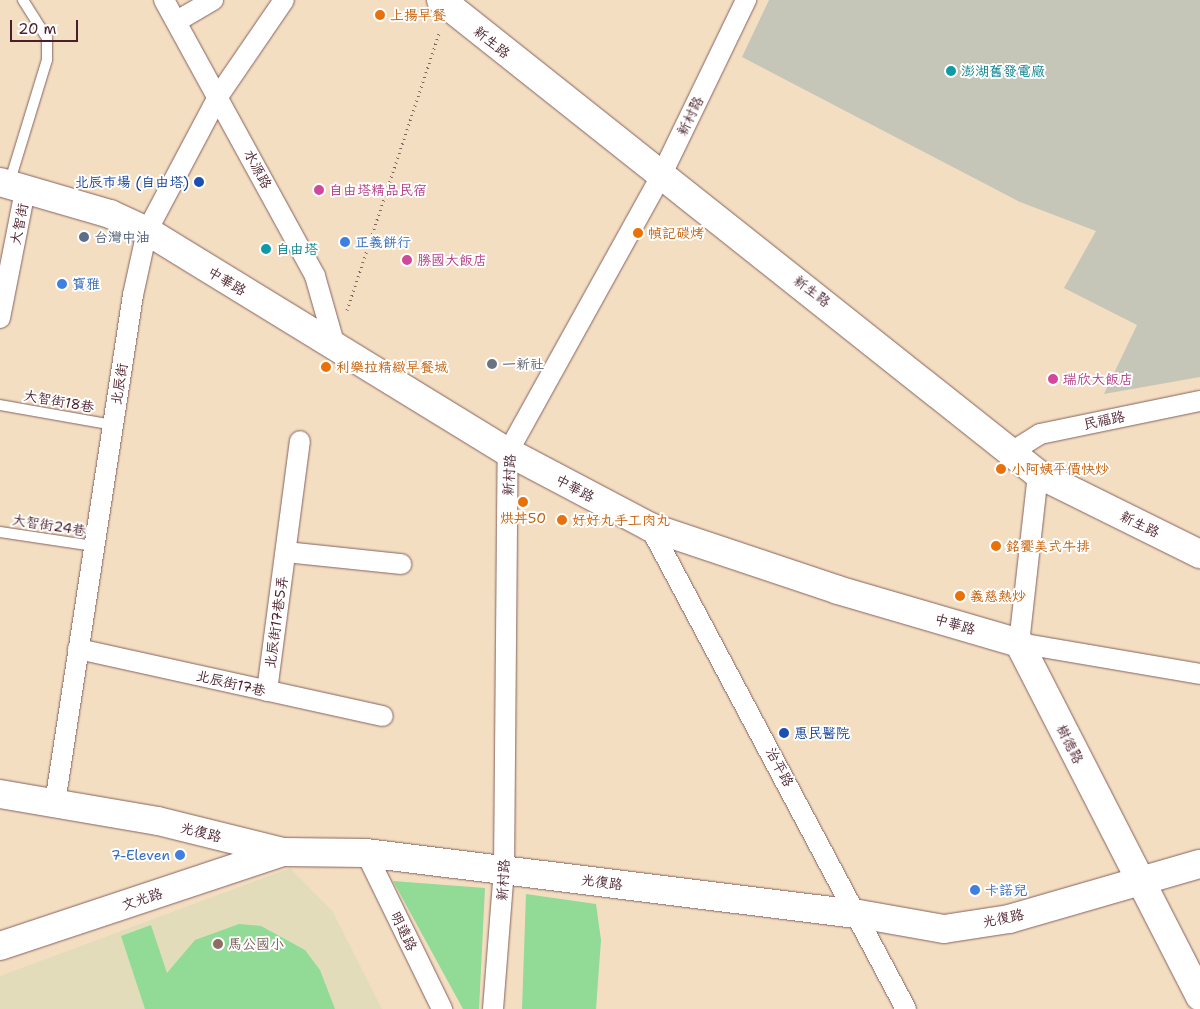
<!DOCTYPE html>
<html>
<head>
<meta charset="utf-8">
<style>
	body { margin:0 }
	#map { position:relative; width:1200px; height:1009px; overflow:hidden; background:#f4dec1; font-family:"Shantell Sans","LXGW WenKai TC",sans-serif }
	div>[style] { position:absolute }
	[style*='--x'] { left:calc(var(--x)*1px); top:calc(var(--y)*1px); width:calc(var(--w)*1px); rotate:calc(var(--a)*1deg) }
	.built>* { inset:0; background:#e2dcba }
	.industrial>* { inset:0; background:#c5c5b8 }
	.green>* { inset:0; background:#91db97 }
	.path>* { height:3px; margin-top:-1.5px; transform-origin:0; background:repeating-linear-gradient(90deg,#866260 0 1px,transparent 0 5px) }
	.roads { filter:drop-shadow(0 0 1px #866260) drop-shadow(0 0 1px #866260) }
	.lane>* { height:10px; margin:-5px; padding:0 5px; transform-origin:5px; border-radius:5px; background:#fff }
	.street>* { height:20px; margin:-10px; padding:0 10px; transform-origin:10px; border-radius:10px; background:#fff }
	.secondary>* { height:28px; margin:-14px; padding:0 14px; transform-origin:14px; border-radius:14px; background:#fff }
	.dots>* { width:14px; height:14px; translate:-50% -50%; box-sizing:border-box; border:2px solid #fff; border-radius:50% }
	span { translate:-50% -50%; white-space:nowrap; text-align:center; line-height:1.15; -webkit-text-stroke:4px #fff; paint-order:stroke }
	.food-label { font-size:14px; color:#c56008 }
	.left { translate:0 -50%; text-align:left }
	.street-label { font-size:14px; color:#4a1f2b }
	.culture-label { font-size:14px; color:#0d838f }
	.transit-label { font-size:14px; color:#164399 }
	.right { translate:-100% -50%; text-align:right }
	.hotel-label { font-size:14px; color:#b23c85 }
	.service-label { font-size:14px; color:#4e5e75 }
	.shop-label { font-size:14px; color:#366cbe }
	.worship-label { font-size:14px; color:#5b616d }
	.education-label { font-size:14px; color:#785e54 }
	.scale { position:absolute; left:10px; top:20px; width:68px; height:22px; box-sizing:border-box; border:2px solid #4a1f2b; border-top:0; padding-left:6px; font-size:15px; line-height:18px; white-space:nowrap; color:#4a1f2b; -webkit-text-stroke:4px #fff; paint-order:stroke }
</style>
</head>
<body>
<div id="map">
	<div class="built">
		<i style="clip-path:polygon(290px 868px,333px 912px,382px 1009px,0 1009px,0 976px)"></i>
	</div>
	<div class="industrial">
		<i style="clip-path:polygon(769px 0,1200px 0,1200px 377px,1104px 394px,1137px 325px,1064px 288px,1096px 231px,1020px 202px,742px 57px)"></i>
	</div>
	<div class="green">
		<i style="clip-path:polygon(393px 881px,485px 888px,479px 1009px,463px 1009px)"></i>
		<i style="clip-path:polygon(526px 894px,596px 904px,601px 940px,596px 1009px,522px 1009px)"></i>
		<i style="clip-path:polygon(239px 924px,261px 926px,305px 950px,320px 970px,335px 1009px,145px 1009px,121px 936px,151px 925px,167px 973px,195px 940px)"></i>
	</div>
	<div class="path">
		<i style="--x:347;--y:310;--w:294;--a:-71.6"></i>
	</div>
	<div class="roads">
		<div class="lane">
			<i style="--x:9;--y:184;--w:130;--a:-73"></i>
			<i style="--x:47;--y:60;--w:22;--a:-90"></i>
			<i style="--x:47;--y:38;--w:45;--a:-122.3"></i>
			<i style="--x:0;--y:405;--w:115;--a:10"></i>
			<i style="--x:0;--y:532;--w:95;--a:8.5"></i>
		</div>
		<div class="street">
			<i style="--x:164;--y:0;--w:315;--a:61.3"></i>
			<i style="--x:315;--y:276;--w:73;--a:74.1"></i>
			<i style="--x:177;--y:21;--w:42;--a:-30.3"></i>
			<i style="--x:0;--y:318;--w:130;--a:-78.9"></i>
			<i style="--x:1013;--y:451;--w:32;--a:-32"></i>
			<i style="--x:1040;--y:434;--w:163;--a:-11.7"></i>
			<i style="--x:1038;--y:474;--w:170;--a:96.4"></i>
			<i style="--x:1019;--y:643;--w:184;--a:9.7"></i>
			<i style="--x:650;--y:527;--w:546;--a:62.03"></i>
			<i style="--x:286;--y:552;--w:116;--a:6"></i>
			<i style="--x:78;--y:649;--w:312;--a:12.4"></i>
			<i style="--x:267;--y:691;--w:252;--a:-82.5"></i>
			<i style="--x:55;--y:803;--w:514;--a:-81.27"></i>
			<i style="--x:133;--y:295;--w:66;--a:-77.7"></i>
			<i style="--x:147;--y:231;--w:154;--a:-62.1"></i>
			<i style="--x:219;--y:95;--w:115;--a:-55.6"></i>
			<i style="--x:366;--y:853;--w:174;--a:64"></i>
			<i style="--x:493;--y:1009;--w:139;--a:-85.5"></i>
			<i style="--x:504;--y:870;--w:418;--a:-89.5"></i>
			<i style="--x:508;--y:452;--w:313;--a:-61"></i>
			<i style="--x:660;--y:178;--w:198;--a:-64.2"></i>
		</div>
		<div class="secondary">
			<i style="--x:441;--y:0;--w:762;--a:38.45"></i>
			<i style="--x:1038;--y:474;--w:181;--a:26.3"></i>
			<i style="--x:0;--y:182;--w:115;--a:16.2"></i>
			<i style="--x:110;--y:214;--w:41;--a:24.7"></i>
			<i style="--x:147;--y:231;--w:423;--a:31.5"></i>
			<i style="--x:508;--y:452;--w:161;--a:27.8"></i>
			<i style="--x:650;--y:527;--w:198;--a:18.5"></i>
			<i style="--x:838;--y:590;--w:189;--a:16.3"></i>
			<i style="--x:1019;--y:643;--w:397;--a:62.9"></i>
			<i style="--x:0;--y:794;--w:160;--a:9.7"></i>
			<i style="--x:158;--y:821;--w:129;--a:13.9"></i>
			<i style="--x:283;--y:852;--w:83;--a:0.7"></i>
			<i style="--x:366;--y:853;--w:497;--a:7.1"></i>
			<i style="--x:859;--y:914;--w:86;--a:10"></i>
			<i style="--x:944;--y:929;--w:66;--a:-8.7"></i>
			<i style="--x:1009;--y:919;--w:199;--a:-16.1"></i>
			<i style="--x:0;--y:946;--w:298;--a:-18.4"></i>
		</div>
	</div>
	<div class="dots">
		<i style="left:380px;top:15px;background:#e8710a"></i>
		<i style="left:951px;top:71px;background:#0f9aa8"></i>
		<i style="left:199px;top:182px;background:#1a4fb4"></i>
		<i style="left:319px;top:190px;background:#d1479c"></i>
		<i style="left:638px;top:233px;background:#e8710a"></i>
		<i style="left:84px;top:237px;background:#5c6f8a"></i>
		<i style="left:345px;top:242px;background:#3f7fe0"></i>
		<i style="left:266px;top:249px;background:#0f9aa8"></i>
		<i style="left:407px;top:260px;background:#d1479c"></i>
		<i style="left:62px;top:284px;background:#3f7fe0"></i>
		<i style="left:492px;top:364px;background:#6b7280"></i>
		<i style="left:326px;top:367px;background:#e8710a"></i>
		<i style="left:1053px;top:379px;background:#d1479c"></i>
		<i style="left:1001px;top:469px;background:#e8710a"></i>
		<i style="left:523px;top:502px;background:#e8710a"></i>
		<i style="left:562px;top:520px;background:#e8710a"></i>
		<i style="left:996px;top:546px;background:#e8710a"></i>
		<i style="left:960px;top:596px;background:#e8710a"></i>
		<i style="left:784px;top:733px;background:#1a4fb4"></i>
		<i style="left:180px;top:855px;background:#3f7fe0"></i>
		<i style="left:975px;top:890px;background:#3f7fe0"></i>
		<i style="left:218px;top:944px;background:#8d6e63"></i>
	</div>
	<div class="food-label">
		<span class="left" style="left:390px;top:15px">上揚早餐</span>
		<span class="left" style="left:648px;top:233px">幀記碳烤</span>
		<span class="left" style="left:336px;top:367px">利樂拉精緻早餐城</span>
		<span class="left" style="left:1011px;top:469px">小阿姨平價快炒</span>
		<span style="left:523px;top:518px">烘丼50</span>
		<span class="left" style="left:572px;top:520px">好好丸手工肉丸</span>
		<span class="left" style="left:1006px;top:546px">銘饗美式牛排</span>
		<span class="left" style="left:970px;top:596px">義慈熱炒</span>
	</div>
	<div class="street-label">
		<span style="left:492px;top:42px;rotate:39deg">新生路</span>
		<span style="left:690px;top:116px;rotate:-64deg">新村路</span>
		<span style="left:258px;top:169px;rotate:62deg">水源路</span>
		<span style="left:19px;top:224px;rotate:-79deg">大智街</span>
		<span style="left:227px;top:281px;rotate:31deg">中華路</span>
		<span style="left:812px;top:291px;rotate:37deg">新生路</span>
		<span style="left:119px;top:384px;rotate:-81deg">北辰街</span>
		<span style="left:59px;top:401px;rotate:10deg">大智街18巷</span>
		<span style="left:1104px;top:420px;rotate:-12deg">民福路</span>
		<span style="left:509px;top:475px;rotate:-87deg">新村路</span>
		<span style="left:575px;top:488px;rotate:28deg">中華路</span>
		<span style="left:1140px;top:524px;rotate:26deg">新生路</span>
		<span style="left:49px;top:525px;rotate:9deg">大智街24巷</span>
		<span style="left:276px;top:622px;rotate:-82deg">北辰街17巷5弄</span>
		<span style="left:955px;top:624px;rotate:16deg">中華路</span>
		<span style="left:231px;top:683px;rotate:13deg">北辰街17巷</span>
		<span style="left:1070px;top:744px;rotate:63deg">樹德路</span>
		<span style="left:780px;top:767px;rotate:62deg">治平路</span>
		<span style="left:201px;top:832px;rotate:14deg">光復路</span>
		<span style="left:503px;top:880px;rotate:-87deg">新村路</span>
		<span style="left:602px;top:882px;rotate:7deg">光復路</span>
		<span style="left:142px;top:899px;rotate:-18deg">文光路</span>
		<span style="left:1003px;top:918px;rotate:-12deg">光復路</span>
		<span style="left:404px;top:931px;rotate:64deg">明遠路</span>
	</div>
	<div class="culture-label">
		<span class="left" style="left:961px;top:71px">澎湖舊發電廠</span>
		<span class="left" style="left:276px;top:249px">自由塔</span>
	</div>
	<div class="transit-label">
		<span class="right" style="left:189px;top:182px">北辰市場 (自由塔)</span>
		<span class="left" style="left:794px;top:733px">惠民醫院</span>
	</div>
	<div class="hotel-label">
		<span class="left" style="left:329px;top:190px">自由塔精品民宿</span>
		<span class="left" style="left:417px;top:260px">勝國大飯店</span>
		<span class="left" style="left:1063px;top:379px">瑞欣大飯店</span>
	</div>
	<div class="service-label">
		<span class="left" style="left:94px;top:237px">台灣中油</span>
	</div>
	<div class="shop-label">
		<span class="left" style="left:355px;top:242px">正義餅行</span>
		<span class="left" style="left:72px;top:284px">寶雅</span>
		<span class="right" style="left:170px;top:855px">7-Eleven</span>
		<span class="left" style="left:985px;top:890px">卡諾兒</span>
	</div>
	<div class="worship-label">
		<span class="left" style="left:502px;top:364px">一新社</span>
	</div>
	<div class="education-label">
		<span class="left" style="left:228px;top:944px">馬公國小</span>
	</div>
	<div class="scale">20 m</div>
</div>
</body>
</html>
